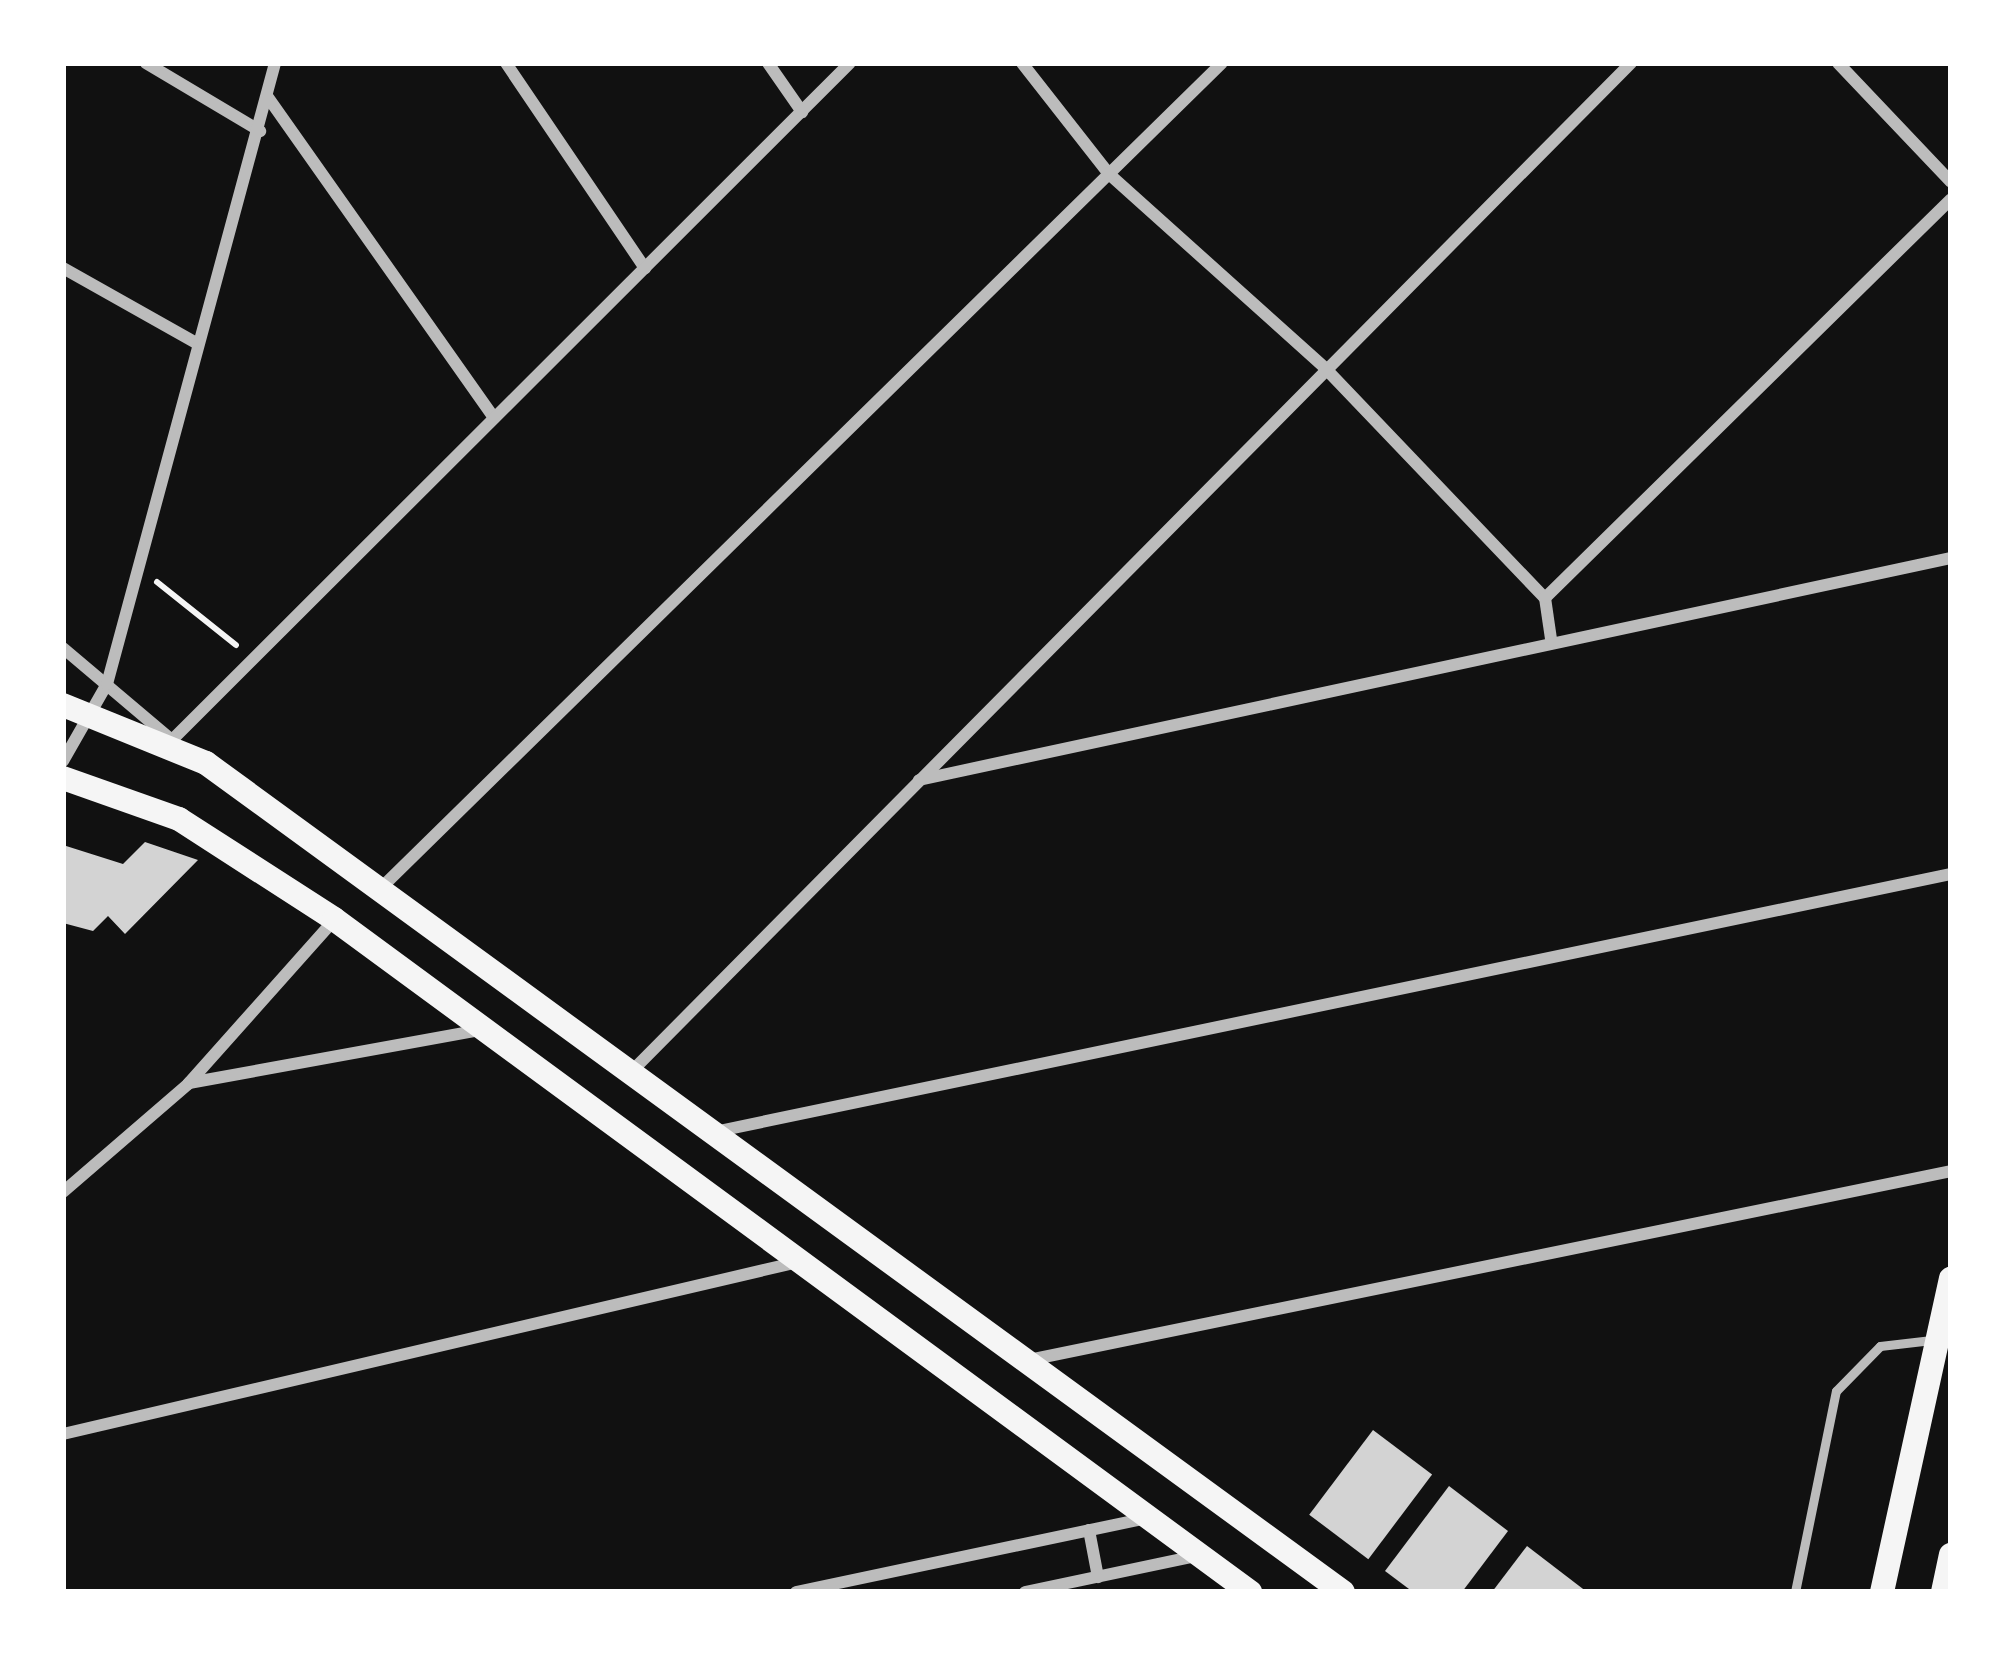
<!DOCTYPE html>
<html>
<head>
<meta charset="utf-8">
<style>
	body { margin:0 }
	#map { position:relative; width:2014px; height:1655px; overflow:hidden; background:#111; font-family:"Fira Sans",sans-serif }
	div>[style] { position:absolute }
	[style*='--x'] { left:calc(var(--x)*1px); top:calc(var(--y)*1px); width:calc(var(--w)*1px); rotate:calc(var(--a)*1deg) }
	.building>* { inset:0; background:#d3d3d3; transform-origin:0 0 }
	.path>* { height:6px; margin:-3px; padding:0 3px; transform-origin:3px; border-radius:3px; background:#f5f5f5 }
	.service>* { height:9px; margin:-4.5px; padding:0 4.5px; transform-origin:4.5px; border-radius:4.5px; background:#bcbcbc }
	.minor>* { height:12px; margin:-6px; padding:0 6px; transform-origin:6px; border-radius:6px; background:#bcbcbc }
	.secondary>* { height:24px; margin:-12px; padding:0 12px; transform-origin:12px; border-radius:12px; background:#f5f5f5 }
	span { translate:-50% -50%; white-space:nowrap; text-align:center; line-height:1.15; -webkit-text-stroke:12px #fff; paint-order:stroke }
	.frame { position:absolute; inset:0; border:66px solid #fff; pointer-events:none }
</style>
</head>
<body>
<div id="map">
	<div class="building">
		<i style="clip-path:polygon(145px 842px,198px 860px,125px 934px,108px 916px,93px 931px,63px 923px,63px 845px,123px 864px)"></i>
		<i style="left:1373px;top:1430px;width:74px;height:106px;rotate:37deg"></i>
		<i style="clip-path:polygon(1449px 1486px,1508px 1531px,1462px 1592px,1413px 1592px,1385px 1571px)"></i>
		<i style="clip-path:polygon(1527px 1546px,1587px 1592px,1492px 1592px)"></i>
	</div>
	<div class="path">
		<i style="--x:157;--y:582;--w:101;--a:38.6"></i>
	</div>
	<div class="service">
		<i style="--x:1795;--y:1592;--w:205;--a:-78.5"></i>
		<i style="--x:1836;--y:1391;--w:63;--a:-45.6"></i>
		<i style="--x:1880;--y:1346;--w:52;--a:-6.6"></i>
	</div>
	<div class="minor">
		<i style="--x:146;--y:63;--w:133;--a:30.8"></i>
		<i style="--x:506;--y:63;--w:248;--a:55.9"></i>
		<i style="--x:768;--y:63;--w:60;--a:55.2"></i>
		<i style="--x:1022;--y:63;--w:141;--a:51.9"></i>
		<i style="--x:1109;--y:174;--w:290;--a:41.9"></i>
		<i style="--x:1325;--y:368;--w:318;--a:46.3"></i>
		<i style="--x:1838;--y:63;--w:164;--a:46.5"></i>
		<i style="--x:267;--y:96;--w:394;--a:54.8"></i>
		<i style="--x:63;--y:268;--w:155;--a:29.4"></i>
		<i style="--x:1551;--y:639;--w:41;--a:-98.3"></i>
		<i style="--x:1545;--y:598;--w:569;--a:-44.5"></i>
		<i style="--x:63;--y:648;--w:143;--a:40.2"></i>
		<i style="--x:172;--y:740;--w:958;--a:-44.96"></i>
		<i style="--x:63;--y:761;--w:89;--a:-60.3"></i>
		<i style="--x:107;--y:684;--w:643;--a:-74.86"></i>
		<i style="--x:919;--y:780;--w:1056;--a:-12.14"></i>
		<i style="--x:381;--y:888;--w:1178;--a:-44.45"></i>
		<i style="--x:631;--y:1072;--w:1421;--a:-45.26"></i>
		<i style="--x:189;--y:1083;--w:298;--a:-10.3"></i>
		<i style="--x:714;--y:1132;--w:1264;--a:-11.78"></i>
		<i style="--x:63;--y:1192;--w:165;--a:-40.8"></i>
		<i style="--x:188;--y:1084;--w:220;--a:-48.3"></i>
		<i style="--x:1029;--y:1360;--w:941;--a:-11.58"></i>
		<i style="--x:63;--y:1434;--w:755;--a:-13.17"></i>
		<i style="--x:1089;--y:1530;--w:48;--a:79.2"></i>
		<i style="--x:796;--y:1592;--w:360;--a:-11.9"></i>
		<i style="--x:1025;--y:1592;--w:179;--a:-11.9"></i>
	</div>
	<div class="secondary">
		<i style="--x:63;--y:705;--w:154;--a:22.1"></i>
		<i style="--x:206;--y:763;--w:1407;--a:36.1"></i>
		<i style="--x:63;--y:778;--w:123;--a:19.5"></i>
		<i style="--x:179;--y:819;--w:184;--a:32.8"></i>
		<i style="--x:334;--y:919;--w:1137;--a:36.31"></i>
		<i style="--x:1882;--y:1592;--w:321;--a:-77.6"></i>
		<i style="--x:1943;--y:1592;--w:38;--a:-78"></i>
	</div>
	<div class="frame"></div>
</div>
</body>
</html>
